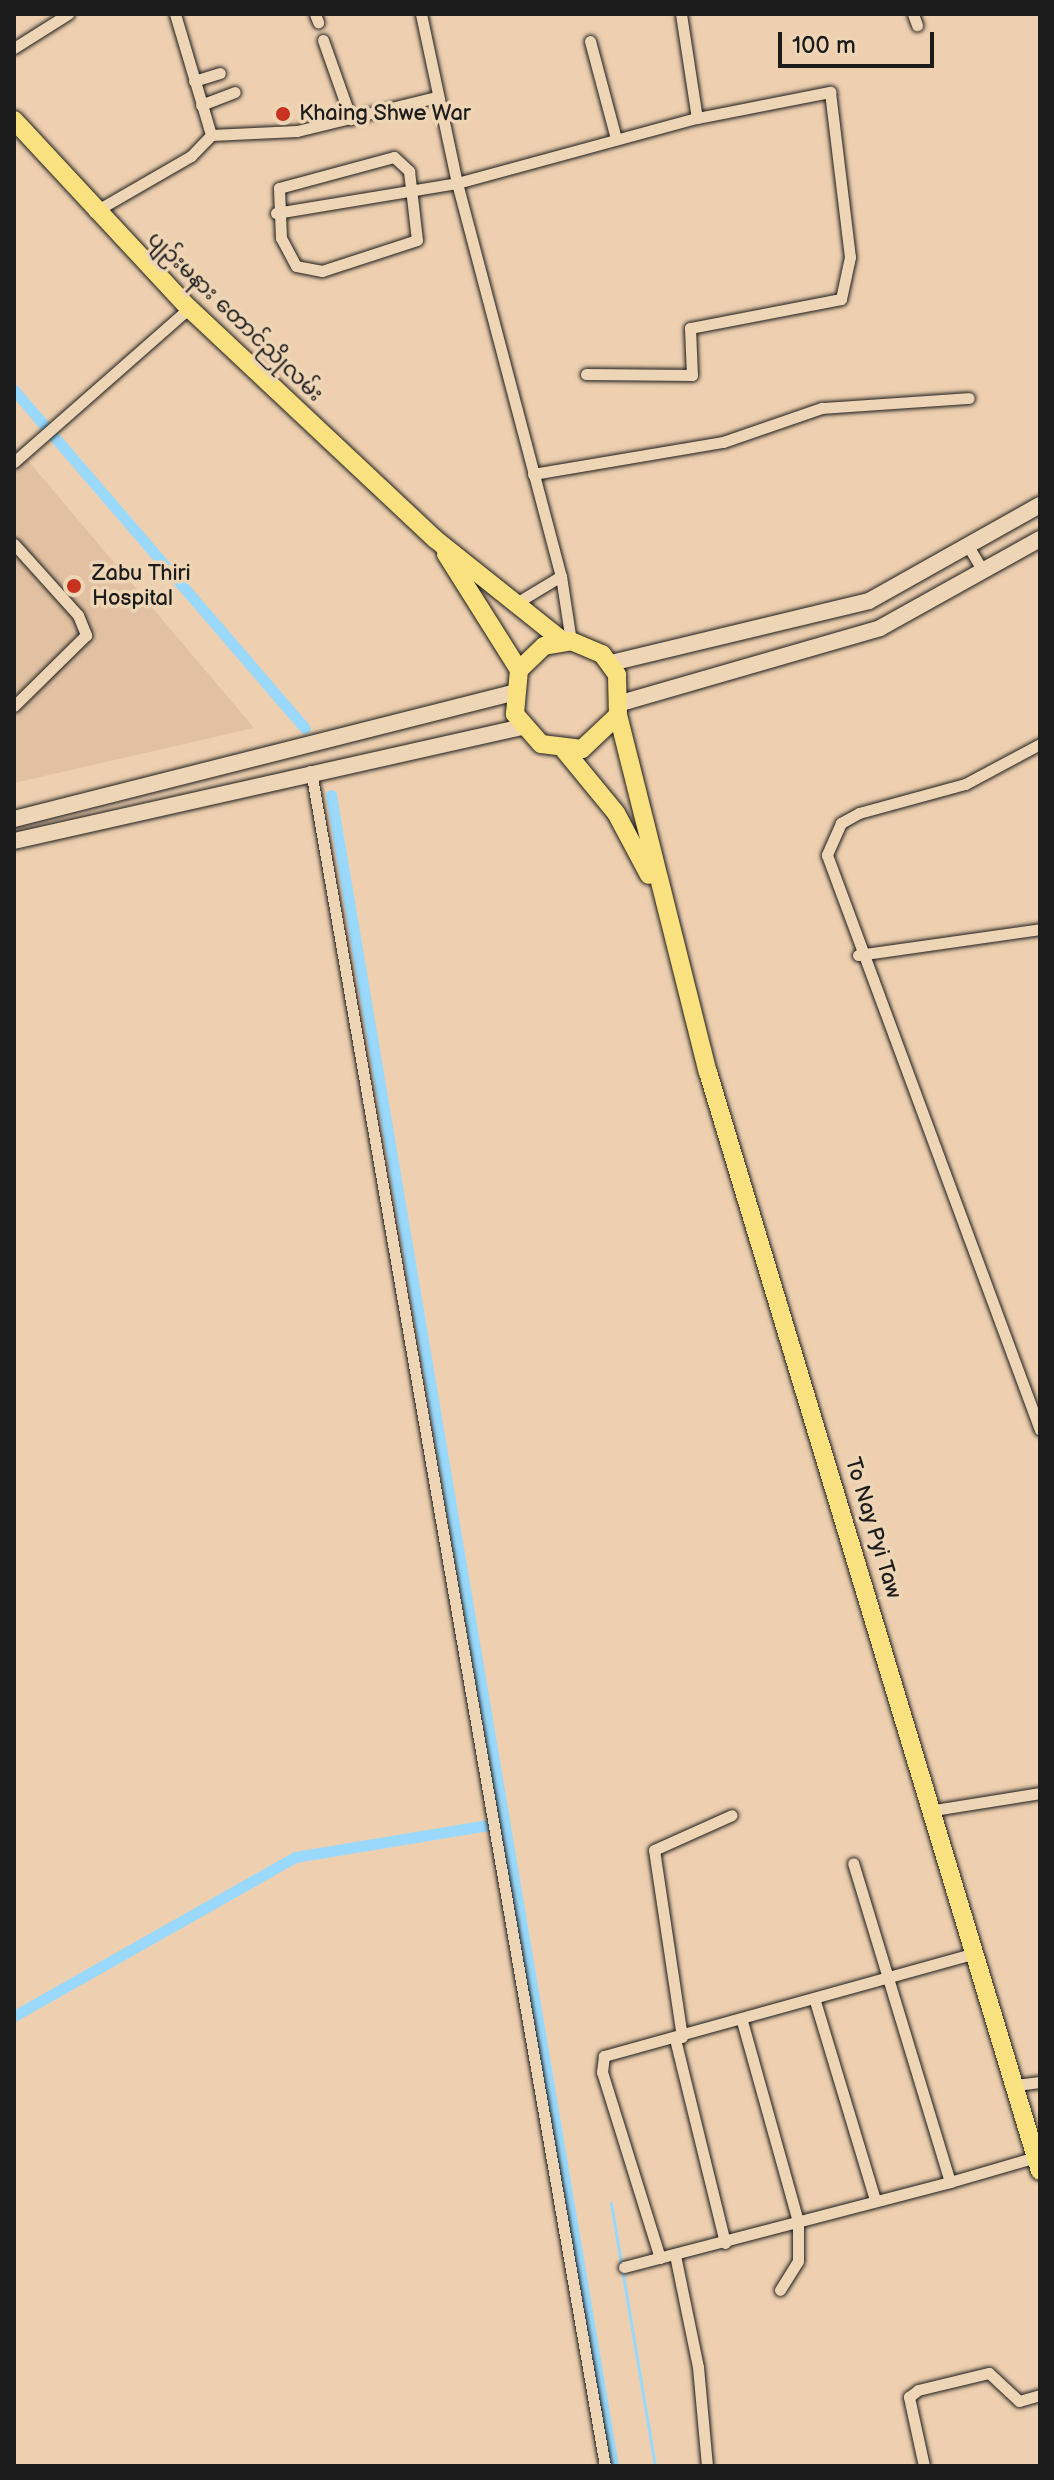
<!DOCTYPE html>
<html>
<head>
<meta charset="utf-8">
<style>
	body { margin:0 }
	#map { position:relative; width:1054px; height:2480px; overflow:hidden; background:#eed0b0; font-family:"Balsamiq Sans","Noto Sans Myanmar",sans-serif }
	div>[style] { position:absolute }
	[style*='--x'] { left:calc(var(--x)*1px); top:calc(var(--y)*1px); width:calc(var(--w)*1px); rotate:calc(var(--a)*1deg) }
	.built>* { inset:0; background:#e1c1a2 }
	.stream>* { height:3px; margin:-1.5px; padding:0 1.5px; transform-origin:1.5px; border-radius:1.5px; background:#9ad9fb }
	.canal>* { height:11px; margin:-5.5px; padding:0 5.5px; transform-origin:5.5px; border-radius:5.5px; background:#9ad9fb }
	.roads { filter:drop-shadow(0 0 2px #1c1c1c) drop-shadow(0 0 2px #1c1c1c) }
	.street>* { height:11px; margin:-5.5px; padding:0 5.5px; transform-origin:5.5px; border-radius:5.5px; background:#eed5b5 }
	.secondary>* { height:16px; margin:-8px; padding:0 8px; transform-origin:8px; border-radius:8px; background:#eed5b5 }
	.primary>* { height:18px; margin:-9px; padding:0 9px; transform-origin:9px; border-radius:9px; background:#fae180 }
	.dots>* { width:22px; height:22px; translate:-50% -50%; box-sizing:border-box; border:4px solid #eed5b5; border-radius:50% }
	span { translate:-50% -50%; white-space:nowrap; text-align:center; line-height:1.15; -webkit-text-stroke:7px #eed5b5; paint-order:stroke }
	.poi-label { font-size:22px; color:#1c1c1c }
	.left { translate:0 -50%; text-align:left }
	.street-label { font-size:22px; color:#1c1c1c }
	.frame { position:absolute; inset:0; border:16px solid #1c1c1c; pointer-events:none }
	.scale { position:absolute; left:778px; top:32px; width:156px; height:36px; box-sizing:border-box; border:4px solid #1c1c1c; border-top:0; padding-left:10px; font-size:24px; line-height:28px; white-space:nowrap; color:#1c1c1c; -webkit-text-stroke:6px #eed5b5; paint-order:stroke }
</style>
</head>
<body>
<div id="map">
	<div class="built">
		<i style="clip-path:polygon(14px 444px,254px 728px,14px 783px)"></i>
	</div>
	<div class="stream">
		<i style="--x:611;--y:2203;--w:267;--a:80.5"></i>
	</div>
	<div class="canal">
		<i style="--x:14;--y:390;--w:446;--a:49.3"></i>
		<i style="--x:331;--y:795;--w:1695;--a:80.42"></i>
		<i style="--x:14;--y:2016;--w:323;--a:-29.5"></i>
		<i style="--x:295;--y:1857;--w:208;--a:-9.4"></i>
	</div>
	<div class="roads">
		<div class="street">
			<i style="--x:175;--y:14;--w:126;--a:73.4"></i>
			<i style="--x:315;--y:14;--w:9;--a:69"></i>
			<i style="--x:421;--y:14;--w:173;--a:78"></i>
			<i style="--x:457;--y:183;--w:407;--a:75.2"></i>
			<i style="--x:561;--y:576;--w:66;--a:81.3"></i>
			<i style="--x:681;--y:14;--w:105;--a:81.3"></i>
			<i style="--x:913;--y:14;--w:12;--a:70"></i>
			<i style="--x:323;--y:40;--w:84;--a:70.5"></i>
			<i style="--x:590;--y:41;--w:101;--a:75.1"></i>
			<i style="--x:14;--y:48;--w:64;--a:-32.2"></i>
			<i style="--x:194;--y:81;--w:27;--a:-17"></i>
			<i style="--x:201;--y:105;--w:36;--a:-21"></i>
			<i style="--x:394;--y:157;--w:21;--a:43"></i>
			<i style="--x:409;--y:171;--w:69;--a:83.4"></i>
			<i style="--x:417;--y:240;--w:100;--a:161.9"></i>
			<i style="--x:322;--y:271;--w:26;--a:-169"></i>
			<i style="--x:296;--y:266;--w:32;--a:-118"></i>
			<i style="--x:281;--y:238;--w:50;--a:-92.3"></i>
			<i style="--x:279;--y:188;--w:119;--a:-15.1"></i>
			<i style="--x:94;--y:212;--w:112;--a:-30"></i>
			<i style="--x:191;--y:156;--w:29;--a:-46"></i>
			<i style="--x:211;--y:135;--w:86;--a:-2.7"></i>
			<i style="--x:297;--y:131;--w:144;--a:-13.7"></i>
			<i style="--x:276;--y:213;--w:183;--a:-9.4"></i>
			<i style="--x:457;--y:183;--w:249;--a:-15.2"></i>
			<i style="--x:697;--y:118;--w:136;--a:-11.1"></i>
			<i style="--x:830;--y:92;--w:166;--a:83.1"></i>
			<i style="--x:850;--y:257;--w:43;--a:102.1"></i>
			<i style="--x:841;--y:299;--w:154;--a:169.1"></i>
			<i style="--x:690;--y:328;--w:47;--a:87.6"></i>
			<i style="--x:692;--y:375;--w:106;--a:-179.5"></i>
			<i style="--x:14;--y:462;--w:233;--a:-41.3"></i>
			<i style="--x:533;--y:474;--w:193;--a:-9.6"></i>
			<i style="--x:723;--y:442;--w:105;--a:-19"></i>
			<i style="--x:822;--y:408;--w:147;--a:-3.9"></i>
			<i style="--x:14;--y:544;--w:96;--a:48"></i>
			<i style="--x:78;--y:615;--w:22;--a:68"></i>
			<i style="--x:86;--y:635;--w:101;--a:135.4"></i>
			<i style="--x:968;--y:546;--w:29;--a:59"></i>
			<i style="--x:518;--y:602;--w:50;--a:-31.2"></i>
			<i style="--x:1040;--y:744;--w:85;--a:151.9"></i>
			<i style="--x:965;--y:784;--w:110;--a:164.7"></i>
			<i style="--x:859;--y:813;--w:21;--a:151"></i>
			<i style="--x:841;--y:823;--w:35;--a:114"></i>
			<i style="--x:827;--y:855;--w:613;--a:69.67"></i>
			<i style="--x:311;--y:771;--w:1720;--a:80.16"></i>
			<i style="--x:858;--y:955;--w:184;--a:-8.1"></i>
			<i style="--x:934;--y:1810;--w:107;--a:-9.1"></i>
			<i style="--x:815;--y:2001;--w:208;--a:73.2"></i>
			<i style="--x:742;--y:2021;--w:208;--a:74.4"></i>
			<i style="--x:798;--y:2221;--w:40;--a:90"></i>
			<i style="--x:798;--y:2261;--w:34;--a:122"></i>
			<i style="--x:682;--y:2037;--w:189;--a:-98.5"></i>
			<i style="--x:654;--y:1850;--w:85;--a:-24.2"></i>
			<i style="--x:675;--y:2039;--w:210;--a:76.2"></i>
			<i style="--x:1016;--y:2085;--w:24;--a:-7"></i>
			<i style="--x:950;--y:2182;--w:90;--a:-16.2"></i>
			<i style="--x:675;--y:2255;--w:114;--a:78.4"></i>
			<i style="--x:698;--y:2367;--w:99;--a:84.8"></i>
			<i style="--x:660;--y:2258;--w:195;--a:-107.3"></i>
			<i style="--x:602;--y:2072;--w:16;--a:-83"></i>
			<i style="--x:604;--y:2056;--w:386;--a:-15.5"></i>
			<i style="--x:624;--y:2267;--w:337;--a:-14.6"></i>
			<i style="--x:950;--y:2182;--w:333;--a:-106.9"></i>
			<i style="--x:924;--y:2466;--w:71;--a:-102.3"></i>
			<i style="--x:909;--y:2397;--w:11;--a:-38"></i>
			<i style="--x:918;--y:2390;--w:73;--a:-13.5"></i>
			<i style="--x:989;--y:2373;--w:41;--a:43"></i>
			<i style="--x:1019;--y:2401;--w:22;--a:-16"></i>
		</div>
		<div class="secondary">
			<i style="--x:611;--y:663;--w:265;--a:-13.5"></i>
			<i style="--x:869;--y:601;--w:196;--a:-29.3"></i>
			<i style="--x:621;--y:703;--w:270;--a:-16.1"></i>
			<i style="--x:880;--y:628;--w:183;--a:-29.1"></i>
			<i style="--x:14;--y:819;--w:514;--a:-14.2"></i>
			<i style="--x:14;--y:841;--w:521;--a:-12.65"></i>
		</div>
		<div class="primary">
			<i style="--x:14;--y:120;--w:257;--a:47.1"></i>
			<i style="--x:189;--y:308;--w:337;--a:43.2"></i>
			<i style="--x:435;--y:539;--w:164;--a:38.6"></i>
			<i style="--x:446;--y:554;--w:137;--a:57.8"></i>
			<i style="--x:618;--y:715;--w:50;--a:136.6"></i>
			<i style="--x:582;--y:749;--w:41;--a:-173"></i>
			<i style="--x:541;--y:744;--w:40;--a:-131"></i>
			<i style="--x:515;--y:714;--w:44;--a:-84.8"></i>
			<i style="--x:519;--y:670;--w:35;--a:-44"></i>
			<i style="--x:544;--y:646;--w:27;--a:-10"></i>
			<i style="--x:571;--y:641;--w:34;--a:23"></i>
			<i style="--x:602;--y:654;--w:26;--a:54"></i>
			<i style="--x:617;--y:675;--w:40;--a:88.6"></i>
			<i style="--x:618;--y:715;--w:368;--a:75.9"></i>
			<i style="--x:708;--y:1072;--w:1148;--a:73.19"></i>
			<i style="--x:565;--y:751;--w:80;--a:50.6"></i>
			<i style="--x:616;--y:813;--w:70;--a:62"></i>
		</div>
	</div>
	<div class="dots">
		<i style="left:283px;top:114px;background:#c8321e"></i>
		<i style="left:74px;top:586px;background:#c8321e"></i>
	</div>
	<div class="poi-label">
		<span class="left" style="left:299px;top:114px">Khaing Shwe War</span>
		<span class="left" style="left:92px;top:586px">Zabu Thiri<br>Hospital</span>
	</div>
	<div class="street-label">
		<span style="left:235px;top:317px;rotate:44deg">ပျဉ်းမနား တောင်ညိုလမ်း</span>
		<span style="left:873px;top:1528px;rotate:73deg">To Nay Pyi Taw</span>
	</div>
	<div class="frame"></div>
	<div class="scale">100 m</div>
</div>
</body>
</html>
